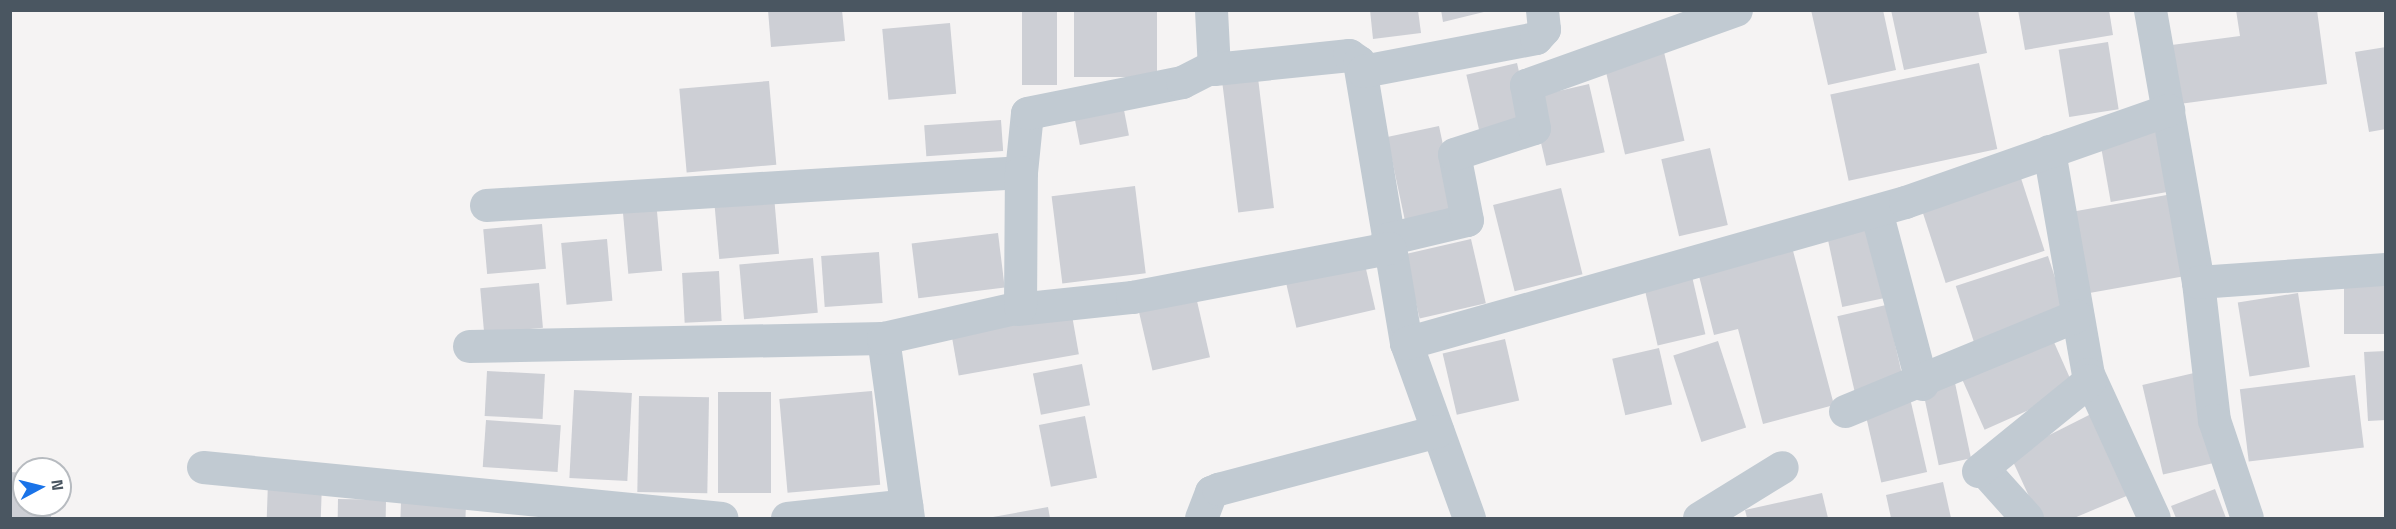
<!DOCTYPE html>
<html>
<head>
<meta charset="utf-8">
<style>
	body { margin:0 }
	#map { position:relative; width:2396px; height:529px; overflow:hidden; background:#f5f3f3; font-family:"Titillium Web",sans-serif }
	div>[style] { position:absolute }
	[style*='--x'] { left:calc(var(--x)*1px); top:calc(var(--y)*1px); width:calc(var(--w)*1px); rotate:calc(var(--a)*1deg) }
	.building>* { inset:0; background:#cdcfd5; transform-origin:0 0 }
	.minor>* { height:33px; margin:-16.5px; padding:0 16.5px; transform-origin:16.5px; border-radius:16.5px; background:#c1cad2 }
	span { translate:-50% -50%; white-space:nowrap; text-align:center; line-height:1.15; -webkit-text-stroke:4.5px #fff; paint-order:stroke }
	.frame { position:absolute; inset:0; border:12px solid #4a5661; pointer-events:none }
	.north { position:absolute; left:12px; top:457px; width:60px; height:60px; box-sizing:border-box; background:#fff; border:2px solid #b7bbc0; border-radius:50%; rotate:83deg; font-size:16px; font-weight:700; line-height:24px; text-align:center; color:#4a5661 }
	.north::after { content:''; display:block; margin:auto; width:21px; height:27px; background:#1a73e8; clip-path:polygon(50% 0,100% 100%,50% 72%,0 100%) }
</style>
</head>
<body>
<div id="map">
	<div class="building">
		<i style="clip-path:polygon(768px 10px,842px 10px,845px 41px,771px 47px)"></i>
		<i style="left:1022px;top:10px;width:35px;height:75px"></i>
		<i style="left:1074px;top:10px;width:83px;height:67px"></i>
		<i style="clip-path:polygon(1370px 10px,1418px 10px,1421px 33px,1373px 39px)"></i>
		<i style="clip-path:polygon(1441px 10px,1488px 10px,1488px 11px,1443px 22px)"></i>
		<i style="clip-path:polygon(1811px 10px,1883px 10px,1896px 70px,1828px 85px)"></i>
		<i style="clip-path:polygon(1891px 10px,1978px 10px,1987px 53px,1904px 70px)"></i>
		<i style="clip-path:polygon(2018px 10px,2109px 10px,2113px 35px,2025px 50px)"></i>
		<i style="clip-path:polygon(2236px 10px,2317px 10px,2327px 84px,2172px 105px,2164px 46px,2240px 36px)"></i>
		<i style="left:950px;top:23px;width:71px;height:68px;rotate:85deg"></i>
		<i style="left:2108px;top:42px;width:68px;height:50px;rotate:81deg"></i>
		<i style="clip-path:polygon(2386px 47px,2386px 129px,2369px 132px,2355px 52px)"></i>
		<i style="left:1664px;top:52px;width:91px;height:61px;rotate:77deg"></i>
		<i style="left:1517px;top:63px;width:64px;height:52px;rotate:77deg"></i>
		<i style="left:1979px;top:63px;width:88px;height:152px;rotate:78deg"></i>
		<i style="left:1258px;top:78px;width:131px;height:36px;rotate:83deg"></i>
		<i style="left:769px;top:81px;width:84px;height:90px;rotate:85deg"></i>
		<i style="left:1589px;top:84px;width:70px;height:60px;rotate:77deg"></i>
		<i style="left:1123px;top:105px;width:31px;height:50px;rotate:79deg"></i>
		<i style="left:1001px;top:120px;width:31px;height:77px;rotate:86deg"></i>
		<i style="left:2161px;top:124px;width:68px;height:63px;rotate:80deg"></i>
		<i style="left:1439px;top:126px;width:88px;height:53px;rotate:78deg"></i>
		<i style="left:1710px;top:148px;width:79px;height:50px;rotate:77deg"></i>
		<i style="left:2018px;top:169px;width:86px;height:104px;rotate:72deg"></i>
		<i style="left:1135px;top:186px;width:88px;height:84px;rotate:83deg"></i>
		<i style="left:1561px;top:188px;width:89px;height:70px;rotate:76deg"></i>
		<i style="left:2178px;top:193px;width:83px;height:116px;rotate:80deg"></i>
		<i style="left:774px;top:196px;width:58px;height:60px;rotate:85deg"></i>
		<i style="left:656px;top:200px;width:71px;height:34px;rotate:85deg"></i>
		<i style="left:1872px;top:221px;width:78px;height:47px;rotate:78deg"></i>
		<i style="left:542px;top:224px;width:45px;height:59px;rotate:85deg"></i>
		<i style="left:998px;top:233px;width:55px;height:87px;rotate:83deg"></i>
		<i style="left:607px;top:239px;width:62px;height:46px;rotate:85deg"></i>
		<i style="left:1471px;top:239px;width:66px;height:68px;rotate:77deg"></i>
		<i style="clip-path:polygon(1792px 247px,1834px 405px,1763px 424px,1738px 329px,1714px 335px,1698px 272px)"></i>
		<i style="left:879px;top:252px;width:51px;height:58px;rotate:86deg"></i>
		<i style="left:1363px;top:256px;width:55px;height:81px;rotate:77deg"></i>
		<i style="left:2048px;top:256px;width:60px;height:97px;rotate:72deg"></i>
		<i style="left:813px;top:258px;width:55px;height:74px;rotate:85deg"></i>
		<i style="left:719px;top:271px;width:50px;height:37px;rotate:87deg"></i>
		<i style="left:1691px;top:272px;width:64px;height:49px;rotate:77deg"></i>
		<i style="left:2386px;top:275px;width:59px;height:42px;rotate:90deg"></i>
		<i style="left:539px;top:283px;width:45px;height:59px;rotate:85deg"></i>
		<i style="left:1194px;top:288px;width:71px;height:59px;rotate:77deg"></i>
		<i style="left:2298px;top:293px;width:75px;height:61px;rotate:81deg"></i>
		<i style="left:1070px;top:304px;width:51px;height:122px;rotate:80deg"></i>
		<i style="left:1886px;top:305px;width:81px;height:50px;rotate:77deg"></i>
		<i style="left:2049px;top:331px;width:64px;height:99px;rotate:66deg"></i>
		<i style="left:1505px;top:339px;width:63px;height:64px;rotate:77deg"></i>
		<i style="left:1718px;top:341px;width:91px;height:47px;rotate:72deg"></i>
		<i style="left:1659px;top:348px;width:58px;height:48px;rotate:77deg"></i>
		<i style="clip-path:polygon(2386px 351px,2386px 420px,2368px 421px,2364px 352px)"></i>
		<i style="left:1082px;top:364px;width:42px;height:50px;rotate:79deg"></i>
		<i style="left:487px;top:371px;width:58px;height:45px;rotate:3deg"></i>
		<i style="left:2194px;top:373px;width:92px;height:53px;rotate:77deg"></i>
		<i style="left:2355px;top:375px;width:73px;height:116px;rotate:83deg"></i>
		<i style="left:1955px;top:383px;width:77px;height:33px;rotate:78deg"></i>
		<i style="left:574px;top:390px;width:58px;height:88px;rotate:3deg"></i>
		<i style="left:872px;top:391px;width:94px;height:93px;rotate:85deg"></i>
		<i style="left:718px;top:392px;width:53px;height:101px"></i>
		<i style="left:639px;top:396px;width:70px;height:96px;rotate:1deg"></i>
		<i style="left:1910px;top:398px;width:76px;height:47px;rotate:77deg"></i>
		<i style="clip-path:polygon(2097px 411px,2136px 492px,2074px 518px,2039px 518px,2010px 455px)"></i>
		<i style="left:1085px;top:416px;width:63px;height:47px;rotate:79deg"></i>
		<i style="left:486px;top:420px;width:75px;height:47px;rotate:4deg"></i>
		<i style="clip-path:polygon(10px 472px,24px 473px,24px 505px,51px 505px,51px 518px,10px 518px)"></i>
		<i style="left:268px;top:482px;width:54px;height:36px;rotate:2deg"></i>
		<i style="clip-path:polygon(1943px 482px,1951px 518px,1891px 518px,1886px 495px)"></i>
		<i style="clip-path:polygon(2215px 489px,2226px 518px,2176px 518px,2171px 506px)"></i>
		<i style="clip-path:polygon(1822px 493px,1828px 518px,1747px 518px,1745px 510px)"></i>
		<i style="left:338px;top:499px;width:48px;height:19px;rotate:1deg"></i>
		<i style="left:401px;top:502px;width:65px;height:16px;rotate:2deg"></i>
		<i style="clip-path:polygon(1048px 507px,1050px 518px,993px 518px,993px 517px)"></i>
	</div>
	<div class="minor">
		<i style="--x:1211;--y:10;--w:59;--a:87.1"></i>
		<i style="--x:1214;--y:69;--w:136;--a:-5.9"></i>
		<i style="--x:1349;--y:55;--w:12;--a:35"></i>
		<i style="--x:1359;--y:62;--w:285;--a:80.5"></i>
		<i style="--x:1406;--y:343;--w:186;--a:70.2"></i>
		<i style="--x:2150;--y:10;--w:276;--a:80"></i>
		<i style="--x:2198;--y:282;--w:139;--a:83.4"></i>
		<i style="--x:2214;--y:420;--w:103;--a:71.4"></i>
		<i style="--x:1363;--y:71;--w:176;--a:-10.8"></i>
		<i style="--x:1536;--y:38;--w:12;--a:-48"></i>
		<i style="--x:1544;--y:29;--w:19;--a:-96"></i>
		<i style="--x:2049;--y:151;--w:226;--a:80.1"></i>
		<i style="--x:2088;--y:374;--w:158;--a:65.4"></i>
		<i style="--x:486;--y:205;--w:536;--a:-3.53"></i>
		<i style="--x:1021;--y:172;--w:59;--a:-84.2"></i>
		<i style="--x:1027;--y:113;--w:158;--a:-11.3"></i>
		<i style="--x:1182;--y:82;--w:34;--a:-27"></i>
		<i style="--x:1876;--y:211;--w:179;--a:75.1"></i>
		<i style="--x:1387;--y:239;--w:82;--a:-13.4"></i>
		<i style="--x:1467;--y:220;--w:67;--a:-101.1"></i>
		<i style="--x:1454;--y:154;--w:84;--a:-18"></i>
		<i style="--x:1534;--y:128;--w:44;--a:-100.5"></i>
		<i style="--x:1526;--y:85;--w:223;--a:-19.7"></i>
		<i style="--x:2198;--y:282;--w:188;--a:-4"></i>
		<i style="--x:1017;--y:309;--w:116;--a:-6"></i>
		<i style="--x:1132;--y:297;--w:262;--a:-10.8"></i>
		<i style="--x:1406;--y:343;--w:519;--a:-15.78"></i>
		<i style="--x:1905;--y:202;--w:279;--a:-19.3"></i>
		<i style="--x:469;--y:346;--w:414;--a:-1.1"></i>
		<i style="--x:1845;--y:411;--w:250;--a:-22.4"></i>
		<i style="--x:203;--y:467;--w:521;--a:5.61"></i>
		<i style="--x:1983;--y:469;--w:66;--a:48.1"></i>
		<i style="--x:1978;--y:471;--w:144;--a:-39.1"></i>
		<i style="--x:787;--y:518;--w:120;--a:-6.2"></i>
		<i style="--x:908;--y:518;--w:182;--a:-97.9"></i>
		<i style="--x:883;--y:338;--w:140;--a:-12.8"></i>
		<i style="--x:1020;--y:307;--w:135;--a:-89.6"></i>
		<i style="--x:1201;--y:518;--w:28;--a:-69"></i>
		<i style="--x:1211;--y:492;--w:8;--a:-23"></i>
		<i style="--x:1218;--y:489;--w:227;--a:-14.8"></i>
		<i style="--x:1699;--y:518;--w:97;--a:-31.6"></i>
	</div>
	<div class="frame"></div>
	<div class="north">N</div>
</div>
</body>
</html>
